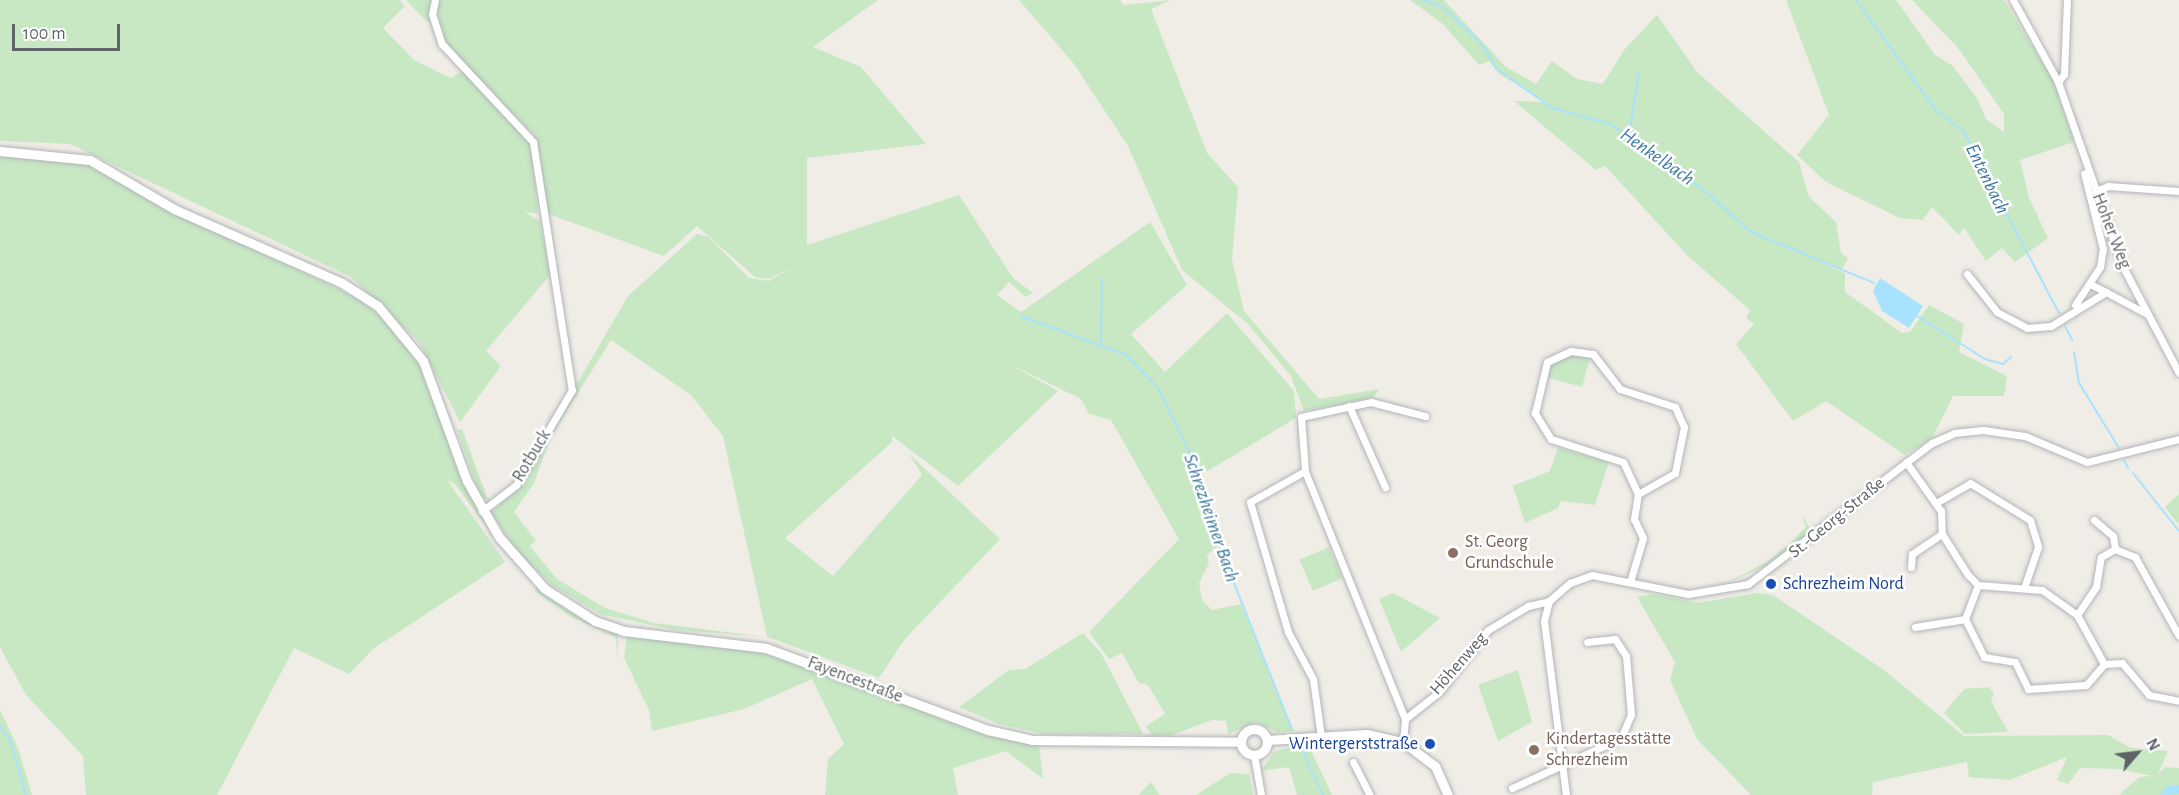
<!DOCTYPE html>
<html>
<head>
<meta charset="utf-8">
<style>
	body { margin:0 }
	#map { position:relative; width:2179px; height:795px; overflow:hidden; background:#f0ede7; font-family:"Alegreya Sans",sans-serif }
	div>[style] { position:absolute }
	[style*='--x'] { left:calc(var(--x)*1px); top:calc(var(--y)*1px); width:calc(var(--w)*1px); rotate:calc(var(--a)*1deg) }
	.green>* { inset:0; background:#c7e8c3; transform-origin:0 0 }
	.water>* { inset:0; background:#a8e2ff }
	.stream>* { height:2px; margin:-1px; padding:0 1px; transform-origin:1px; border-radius:1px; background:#a8e2ff }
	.roads { filter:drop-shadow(0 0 2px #b2b5b9) drop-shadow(0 0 2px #b2b5b9) }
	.minor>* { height:7px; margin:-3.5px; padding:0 3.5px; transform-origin:3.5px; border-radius:3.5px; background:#fff }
	.tertiary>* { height:9px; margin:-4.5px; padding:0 4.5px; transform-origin:4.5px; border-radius:4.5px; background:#fff }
	.tertiary>.ring { margin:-4.5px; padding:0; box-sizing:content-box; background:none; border:9px solid #fff; border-radius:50% }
	.dots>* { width:16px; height:16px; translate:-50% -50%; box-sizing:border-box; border:3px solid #fff; border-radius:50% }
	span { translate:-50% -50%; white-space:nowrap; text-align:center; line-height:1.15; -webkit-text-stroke:5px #fff; paint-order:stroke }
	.street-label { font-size:18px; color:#5e6367 }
	.education-label { font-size:18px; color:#785e54 }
	.left { translate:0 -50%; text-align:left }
	.transit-label { font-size:18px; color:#164399 }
	.right { translate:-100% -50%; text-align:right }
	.water-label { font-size:20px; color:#3c78a2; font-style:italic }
	.north { position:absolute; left:2107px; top:723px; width:60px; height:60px; -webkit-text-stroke:4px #fff; paint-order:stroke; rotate:62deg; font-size:16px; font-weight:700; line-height:24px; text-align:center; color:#5e6367 }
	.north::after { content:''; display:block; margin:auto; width:21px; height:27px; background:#5e6367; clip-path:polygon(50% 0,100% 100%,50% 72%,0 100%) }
	.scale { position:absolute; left:12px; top:24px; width:108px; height:27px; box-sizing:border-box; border:3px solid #5e6367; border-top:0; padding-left:8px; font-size:18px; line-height:21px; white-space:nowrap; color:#5e6367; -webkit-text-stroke:4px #fff; paint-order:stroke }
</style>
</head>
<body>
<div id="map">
	<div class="green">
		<i style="clip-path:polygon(0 0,400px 0,405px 6px,383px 28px,414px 60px,451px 78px,463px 71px,531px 144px,538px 214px,524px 212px,540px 221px,550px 275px,486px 351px,501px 366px,460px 422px,419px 342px,351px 277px,70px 144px,0 141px)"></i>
		<i style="clip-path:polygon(406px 0,432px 0,431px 24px,424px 19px)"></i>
		<i style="clip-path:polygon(evenodd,437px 0,878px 0,813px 47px,861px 67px,926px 144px,807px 158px,807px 245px,959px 195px,1013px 278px,1033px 293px,1025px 297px,1009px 282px,997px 295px,1021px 312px,1150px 222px,1187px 285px,1131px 334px,1165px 372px,1227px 313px,1294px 391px,1296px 418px,1201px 475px,1219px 545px,1207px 555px,1209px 563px,1199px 583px,1202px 600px,1212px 610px,1241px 604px,1294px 731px,1277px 732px,1255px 722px,1228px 734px,1226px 721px,1212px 720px,1172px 735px,1152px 736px,1146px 726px,1165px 714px,1148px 685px,1139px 683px,1122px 653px,1109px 659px,1089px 632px,1179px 539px,1111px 420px,1089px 414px,1081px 399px,1010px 364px,1058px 391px,958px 486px,892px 436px,892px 442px,785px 538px,833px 576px,922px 475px,909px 454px,1000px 539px,904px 640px,879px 678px,768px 637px,676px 630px,600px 614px,553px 586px,519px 554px,491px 513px,516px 489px,628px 296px,697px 234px,709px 237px,749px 278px,769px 281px,793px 267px,769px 279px,755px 277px,697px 226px,664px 256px,543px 212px,535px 136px,452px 51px,441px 35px,437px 0,611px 340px,691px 395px,723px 436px,767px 637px,654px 623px,605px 608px,557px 579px,530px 546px,536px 541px,514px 512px,534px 483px,551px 436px,611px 340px)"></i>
		<i style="clip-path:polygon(1019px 0,1120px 0,1124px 5px,1171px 0,1151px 9px,1207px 153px,1238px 187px,1232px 259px,1244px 311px,1319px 399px,1380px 389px,1372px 398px,1304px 411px,1291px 376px,1248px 324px,1182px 270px,1128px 146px,1074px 64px)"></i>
		<i style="clip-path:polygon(1410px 0,1444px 0,1505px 66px,1536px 84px,1552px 61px,1577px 79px,1603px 84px,1624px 50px,1657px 15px,1697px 72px,1799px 162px,1809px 197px,1836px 222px,1841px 253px,1848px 258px,1842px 269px,1817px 260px,1845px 273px,1845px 292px,1902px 333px,1910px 332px,1929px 305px,1964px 324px,1959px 352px,2007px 376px,2004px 396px,1953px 396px,1932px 438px,1905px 455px,1826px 401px,1793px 421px,1736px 344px,1754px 324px,1746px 318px,1750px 310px,1688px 256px,1605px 166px,1596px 170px,1514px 101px,1546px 102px,1499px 74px,1489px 61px,1479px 65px,1443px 24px)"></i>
		<i style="clip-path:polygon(1786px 0,1896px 0,1935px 55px,1952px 65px,1977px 98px,1986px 119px,2004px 132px,2004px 114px,1958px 48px,1912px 0,2004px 0,2053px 80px,2074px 142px,2020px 160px,2029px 198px,2048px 238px,2015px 262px,2002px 248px,1986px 261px,1964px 228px,1959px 235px,1932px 207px,1923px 220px,1900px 218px,1826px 182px,1797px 155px,1829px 115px)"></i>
		<i style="clip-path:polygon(0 154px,81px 160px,161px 205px,360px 299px,403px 336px,422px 367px,467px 488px,507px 555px,455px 484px,447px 480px,505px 562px,373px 649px,349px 674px,294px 648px,217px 795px,86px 795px,83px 756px,26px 695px,0 647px)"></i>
		<i style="clip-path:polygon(1571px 353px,1590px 358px,1582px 387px,1546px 377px,1549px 364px)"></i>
		<i style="clip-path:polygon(462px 429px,487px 497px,491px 500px,483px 499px,477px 487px,457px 430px)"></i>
		<i style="clip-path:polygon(1558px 448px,1609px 462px,1595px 505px,1561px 501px,1558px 508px,1525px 523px,1513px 486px,1550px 471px)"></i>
		<i style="clip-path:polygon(2179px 494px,2179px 522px,2177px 523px,2165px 507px)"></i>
		<i style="clip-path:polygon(1801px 514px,1812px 531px,1768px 565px,1720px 586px,1767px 562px,1789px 544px,1806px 527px)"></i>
		<i style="left:1329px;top:547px;width:34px;height:32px;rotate:67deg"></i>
		<i style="clip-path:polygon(537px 586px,618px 632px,618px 661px,616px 638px,570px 616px,535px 591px)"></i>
		<i style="clip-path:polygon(1393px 593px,1440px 618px,1401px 652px,1379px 599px)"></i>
		<i style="clip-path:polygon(1758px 593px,1773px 595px,1884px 670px,1964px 736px,2108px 735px,2131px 748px,2168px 751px,2158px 774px,2165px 767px,2179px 768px,2179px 795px,2119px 795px,2139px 777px,2152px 776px,2119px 769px,2080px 768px,2068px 784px,2057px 780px,2067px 757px,2010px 780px,1969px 777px,1967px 762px,1873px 782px,1872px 795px,1751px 795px,1697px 739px,1670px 680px,1675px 662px,1637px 597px,1653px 594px,1697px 603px)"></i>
		<i style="clip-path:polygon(1083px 633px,1101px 653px,1143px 734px,1044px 734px,999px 724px,959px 707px,1009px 670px,1025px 669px)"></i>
		<i style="clip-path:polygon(627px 635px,720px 643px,811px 665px,812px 671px,822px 669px,978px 730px,1039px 745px,1043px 779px,1006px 751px,953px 768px,958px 795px,825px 795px,828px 759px,844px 744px,812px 679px,744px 709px,652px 731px,649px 710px,624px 658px)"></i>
		<i style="clip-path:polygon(1518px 670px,1532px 722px,1498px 741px,1478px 685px)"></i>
		<i style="clip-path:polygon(1989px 687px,1994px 694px,1991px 701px,2008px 732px,1965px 734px,1944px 713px,1964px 689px)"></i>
		<i style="clip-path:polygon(0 710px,18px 748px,32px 795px,0 795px)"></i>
		<i style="clip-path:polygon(1309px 744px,1315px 759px,1332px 795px,1297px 795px,1289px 767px,1261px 771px,1275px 751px)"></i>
		<i style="clip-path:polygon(1230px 773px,1249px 774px,1253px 795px,1196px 795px)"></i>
		<i style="clip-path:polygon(1151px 782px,1160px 795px,1138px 795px)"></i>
	</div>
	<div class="water">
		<i style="clip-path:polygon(1880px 278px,1923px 306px,1909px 328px,1882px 311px,1873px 291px)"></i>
		<i style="clip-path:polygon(2179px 785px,2179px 794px,2160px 795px,2167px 786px)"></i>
	</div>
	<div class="stream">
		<i style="--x:1423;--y:0;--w:21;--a:19"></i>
		<i style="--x:1443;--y:7;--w:54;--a:43.5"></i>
		<i style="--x:1482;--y:44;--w:28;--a:60"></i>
		<i style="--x:1496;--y:68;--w:69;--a:35.5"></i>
		<i style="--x:1552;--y:108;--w:61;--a:15.2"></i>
		<i style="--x:1611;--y:124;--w:108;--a:35.2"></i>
		<i style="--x:1699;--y:186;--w:69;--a:41.5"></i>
		<i style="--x:1751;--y:232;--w:133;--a:22.5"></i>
		<i style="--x:1856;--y:0;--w:135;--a:54.1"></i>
		<i style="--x:1935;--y:109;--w:36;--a:38"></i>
		<i style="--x:1963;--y:131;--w:206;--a:62.2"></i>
		<i style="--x:1629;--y:135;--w:65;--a:-81.1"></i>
		<i style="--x:1020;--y:316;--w:113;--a:20.2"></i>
		<i style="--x:1126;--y:355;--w:46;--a:45.9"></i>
		<i style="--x:1158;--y:388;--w:93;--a:64"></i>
		<i style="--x:1199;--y:472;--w:65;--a:75.7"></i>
		<i style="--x:1215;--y:535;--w:209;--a:68.4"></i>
		<i style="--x:1917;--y:316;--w:80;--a:32.3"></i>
		<i style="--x:1985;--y:359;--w:19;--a:16"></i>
		<i style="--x:2003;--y:364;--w:11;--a:-41"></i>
		<i style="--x:2065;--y:326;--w:16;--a:63"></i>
		<i style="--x:1101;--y:343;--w:65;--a:-89.1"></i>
		<i style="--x:2074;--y:352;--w:31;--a:81"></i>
		<i style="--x:2079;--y:383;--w:76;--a:58.4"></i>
		<i style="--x:2124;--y:460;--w:9;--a:63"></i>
		<i style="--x:2133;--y:473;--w:74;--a:51.6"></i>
		<i style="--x:0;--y:726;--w:18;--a:56"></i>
		<i style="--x:10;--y:741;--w:56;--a:73.5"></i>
		<i style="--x:1301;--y:748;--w:52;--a:64.9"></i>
	</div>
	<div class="roads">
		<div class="minor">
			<i style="--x:435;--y:0;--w:14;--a:102"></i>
			<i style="--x:432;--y:14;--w:32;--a:72"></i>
			<i style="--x:442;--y:44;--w:134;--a:47.1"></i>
			<i style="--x:533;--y:142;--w:251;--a:81.1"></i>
			<i style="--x:572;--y:390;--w:110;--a:120.5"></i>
			<i style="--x:516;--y:485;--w:43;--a:142.6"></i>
			<i style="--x:2013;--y:0;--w:94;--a:61.2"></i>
			<i style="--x:2058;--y:82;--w:194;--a:70.7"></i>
			<i style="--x:2122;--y:265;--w:122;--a:62.2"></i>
			<i style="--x:2058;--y:82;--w:10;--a:-53"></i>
			<i style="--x:2064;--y:74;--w:74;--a:-87.7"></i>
			<i style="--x:2096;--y:191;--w:13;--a:-23"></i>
			<i style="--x:2108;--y:186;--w:71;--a:4"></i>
			<i style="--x:1967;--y:274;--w:48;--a:51.7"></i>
			<i style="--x:1997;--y:312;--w:34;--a:28"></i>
			<i style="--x:2027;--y:328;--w:24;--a:-5"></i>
			<i style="--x:2051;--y:326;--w:65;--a:-31.7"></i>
			<i style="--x:2106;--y:292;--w:47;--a:28.2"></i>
			<i style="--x:2090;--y:284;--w:18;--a:27"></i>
			<i style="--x:2075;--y:305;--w:45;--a:-56.7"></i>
			<i style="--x:2100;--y:267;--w:18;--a:-81"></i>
			<i style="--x:2103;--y:249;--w:78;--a:-104"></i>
			<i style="--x:1349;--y:406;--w:89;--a:66"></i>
			<i style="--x:1906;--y:462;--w:60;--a:54.5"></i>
			<i style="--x:1941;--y:511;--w:23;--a:88"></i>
			<i style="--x:1942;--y:534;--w:49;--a:57.6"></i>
			<i style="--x:1968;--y:575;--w:14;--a:45"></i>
			<i style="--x:1978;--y:585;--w:64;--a:4.5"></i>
			<i style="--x:2042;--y:590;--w:43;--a:35.5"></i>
			<i style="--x:2077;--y:615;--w:56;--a:61.1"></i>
			<i style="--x:1305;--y:471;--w:63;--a:150.6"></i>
			<i style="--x:1250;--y:502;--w:135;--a:73.7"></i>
			<i style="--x:1288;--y:632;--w:53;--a:62"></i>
			<i style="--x:1313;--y:679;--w:59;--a:82.1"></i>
			<i style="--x:1936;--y:503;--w:39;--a:-30"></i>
			<i style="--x:1970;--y:483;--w:70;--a:31.7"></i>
			<i style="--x:2030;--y:520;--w:28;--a:73"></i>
			<i style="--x:2038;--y:547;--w:40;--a:108.9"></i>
			<i style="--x:2094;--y:520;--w:25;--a:40"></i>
			<i style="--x:2113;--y:536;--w:13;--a:81"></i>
			<i style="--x:1911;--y:567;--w:13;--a:-86"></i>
			<i style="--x:1912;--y:554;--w:36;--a:-34"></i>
			<i style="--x:1630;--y:582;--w:46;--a:-73.5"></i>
			<i style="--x:1643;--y:538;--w:21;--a:-115"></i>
			<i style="--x:1634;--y:519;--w:25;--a:-81"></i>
			<i style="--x:1638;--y:494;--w:35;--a:-115"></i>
			<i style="--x:1623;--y:462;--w:76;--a:-162.3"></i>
			<i style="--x:1551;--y:439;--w:31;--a:-122"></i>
			<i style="--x:1535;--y:413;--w:52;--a:-76.8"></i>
			<i style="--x:1547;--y:362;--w:26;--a:-25"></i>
			<i style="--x:1571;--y:351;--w:22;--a:8"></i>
			<i style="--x:1593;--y:354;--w:44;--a:52.4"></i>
			<i style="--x:1620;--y:389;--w:58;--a:18.1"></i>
			<i style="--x:1675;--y:407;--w:22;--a:66"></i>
			<i style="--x:1684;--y:427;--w:47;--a:101.1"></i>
			<i style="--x:1675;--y:473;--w:43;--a:150.4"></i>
			<i style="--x:1978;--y:585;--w:36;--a:111"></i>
			<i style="--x:1965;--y:619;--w:42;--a:63.4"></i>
			<i style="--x:1984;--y:657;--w:31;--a:9"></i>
			<i style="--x:2015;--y:662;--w:30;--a:64"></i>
			<i style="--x:2028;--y:689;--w:58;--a:-3.9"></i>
			<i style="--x:2086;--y:685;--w:28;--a:-49"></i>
			<i style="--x:2077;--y:615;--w:34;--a:-56"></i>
			<i style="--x:2096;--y:587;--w:30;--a:-81"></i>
			<i style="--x:2101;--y:557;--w:16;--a:-30"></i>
			<i style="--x:2115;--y:549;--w:22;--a:22"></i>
			<i style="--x:2135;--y:557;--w:90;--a:60.9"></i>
			<i style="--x:1915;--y:627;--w:51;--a:-9.1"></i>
			<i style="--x:2104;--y:664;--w:18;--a:-3"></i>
			<i style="--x:2122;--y:663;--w:42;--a:49.8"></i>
			<i style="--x:2149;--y:695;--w:31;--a:11"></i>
			<i style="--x:1405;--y:719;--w:43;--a:-38.5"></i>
			<i style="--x:1439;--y:692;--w:79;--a:-51.7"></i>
			<i style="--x:1488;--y:630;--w:47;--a:-31"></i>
			<i style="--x:1528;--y:606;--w:22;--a:-13"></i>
			<i style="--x:1403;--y:742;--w:23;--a:-85"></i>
			<i style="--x:1405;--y:719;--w:267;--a:-112"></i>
			<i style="--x:1305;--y:471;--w:54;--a:-94.2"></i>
			<i style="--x:1301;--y:417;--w:72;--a:-12.1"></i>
			<i style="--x:1371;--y:402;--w:56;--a:14.5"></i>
			<i style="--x:1254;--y:755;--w:41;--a:80.1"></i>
			<i style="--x:1353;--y:762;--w:37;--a:63"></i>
			<i style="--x:1512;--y:788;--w:120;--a:-24.6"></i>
			<i style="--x:1621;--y:738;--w:25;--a:-67"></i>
			<i style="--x:1631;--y:715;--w:59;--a:-94.8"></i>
			<i style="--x:1626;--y:656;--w:20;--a:-123"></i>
			<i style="--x:1615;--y:639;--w:28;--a:174"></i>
			<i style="--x:1566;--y:795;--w:175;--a:-97.2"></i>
			<i style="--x:1544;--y:621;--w:21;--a:-76"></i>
			<i style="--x:1549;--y:601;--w:28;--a:-41"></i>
			<i style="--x:1570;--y:583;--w:23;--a:-20"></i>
			<i style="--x:1592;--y:575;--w:98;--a:11.2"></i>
			<i style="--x:1688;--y:594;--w:61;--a:-9.5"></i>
			<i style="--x:1748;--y:584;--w:232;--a:-37.5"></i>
			<i style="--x:1932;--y:443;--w:24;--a:-24"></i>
			<i style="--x:1954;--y:433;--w:29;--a:-6"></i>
			<i style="--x:1983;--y:430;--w:42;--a:8.1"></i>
			<i style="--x:2025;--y:436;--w:67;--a:22.8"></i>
			<i style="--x:2087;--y:462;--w:95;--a:-14"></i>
		</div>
		<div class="tertiary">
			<i style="--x:0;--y:151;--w:90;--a:5.7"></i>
			<i style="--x:90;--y:160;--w:99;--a:30.2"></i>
			<i style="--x:176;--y:210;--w:181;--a:23.7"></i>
			<i style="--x:342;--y:283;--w:43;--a:32.6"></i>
			<i style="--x:378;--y:306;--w:71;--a:50.7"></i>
			<i style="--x:423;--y:361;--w:128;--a:69.9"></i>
			<i style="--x:467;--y:481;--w:64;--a:60.3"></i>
			<i style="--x:499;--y:537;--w:69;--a:48.5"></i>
			<i style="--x:545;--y:589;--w:59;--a:32.6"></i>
			<i style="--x:595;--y:621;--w:31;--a:19"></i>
			<i style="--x:624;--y:631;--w:143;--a:6.8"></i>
			<i style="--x:766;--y:648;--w:237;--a:20.3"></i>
			<i style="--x:988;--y:730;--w:45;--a:12.8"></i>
			<i style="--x:1032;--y:740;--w:209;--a:0.5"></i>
			<i class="ring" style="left:1241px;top:729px;width:17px;height:17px"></i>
			<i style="--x:1267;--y:740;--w:100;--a:-3.4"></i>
			<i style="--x:1367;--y:734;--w:37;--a:13"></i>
			<i style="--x:1403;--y:742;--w:40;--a:37"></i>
			<i style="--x:1435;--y:766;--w:32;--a:66"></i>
		</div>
	</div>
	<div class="dots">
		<i style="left:1453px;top:553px;background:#8d6e63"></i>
		<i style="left:1771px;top:584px;background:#1a4fb4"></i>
		<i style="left:1430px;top:744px;background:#1a4fb4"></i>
		<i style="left:1534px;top:750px;background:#8d6e63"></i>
	</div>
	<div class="street-label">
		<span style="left:2111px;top:231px;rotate:69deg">Hoher Weg</span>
		<span style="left:532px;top:456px;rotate:-59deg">Rotbuck</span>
		<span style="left:1837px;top:518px;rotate:-39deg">St.-Georg-Straße</span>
		<span style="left:1459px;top:664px;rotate:-49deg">Höhenweg</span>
		<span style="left:855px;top:680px;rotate:21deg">Fayencestraße</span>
	</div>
	<div class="education-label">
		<span class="left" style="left:1465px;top:553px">St. Georg<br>Grundschule</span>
		<span class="left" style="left:1546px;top:750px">Kindertagesstätte<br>Schrezheim</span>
	</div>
	<div class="transit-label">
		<span class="left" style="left:1783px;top:584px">Schrezheim Nord</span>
		<span class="right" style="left:1418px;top:744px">Wintergerststraße</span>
	</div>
	<div class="water-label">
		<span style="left:1657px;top:157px;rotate:35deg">Henkelbach</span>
		<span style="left:1987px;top:179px;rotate:64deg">Entenbach</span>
		<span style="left:1211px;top:518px;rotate:71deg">Schrezheimer Bach</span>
	</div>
	<div class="north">N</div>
	<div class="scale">100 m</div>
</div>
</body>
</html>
